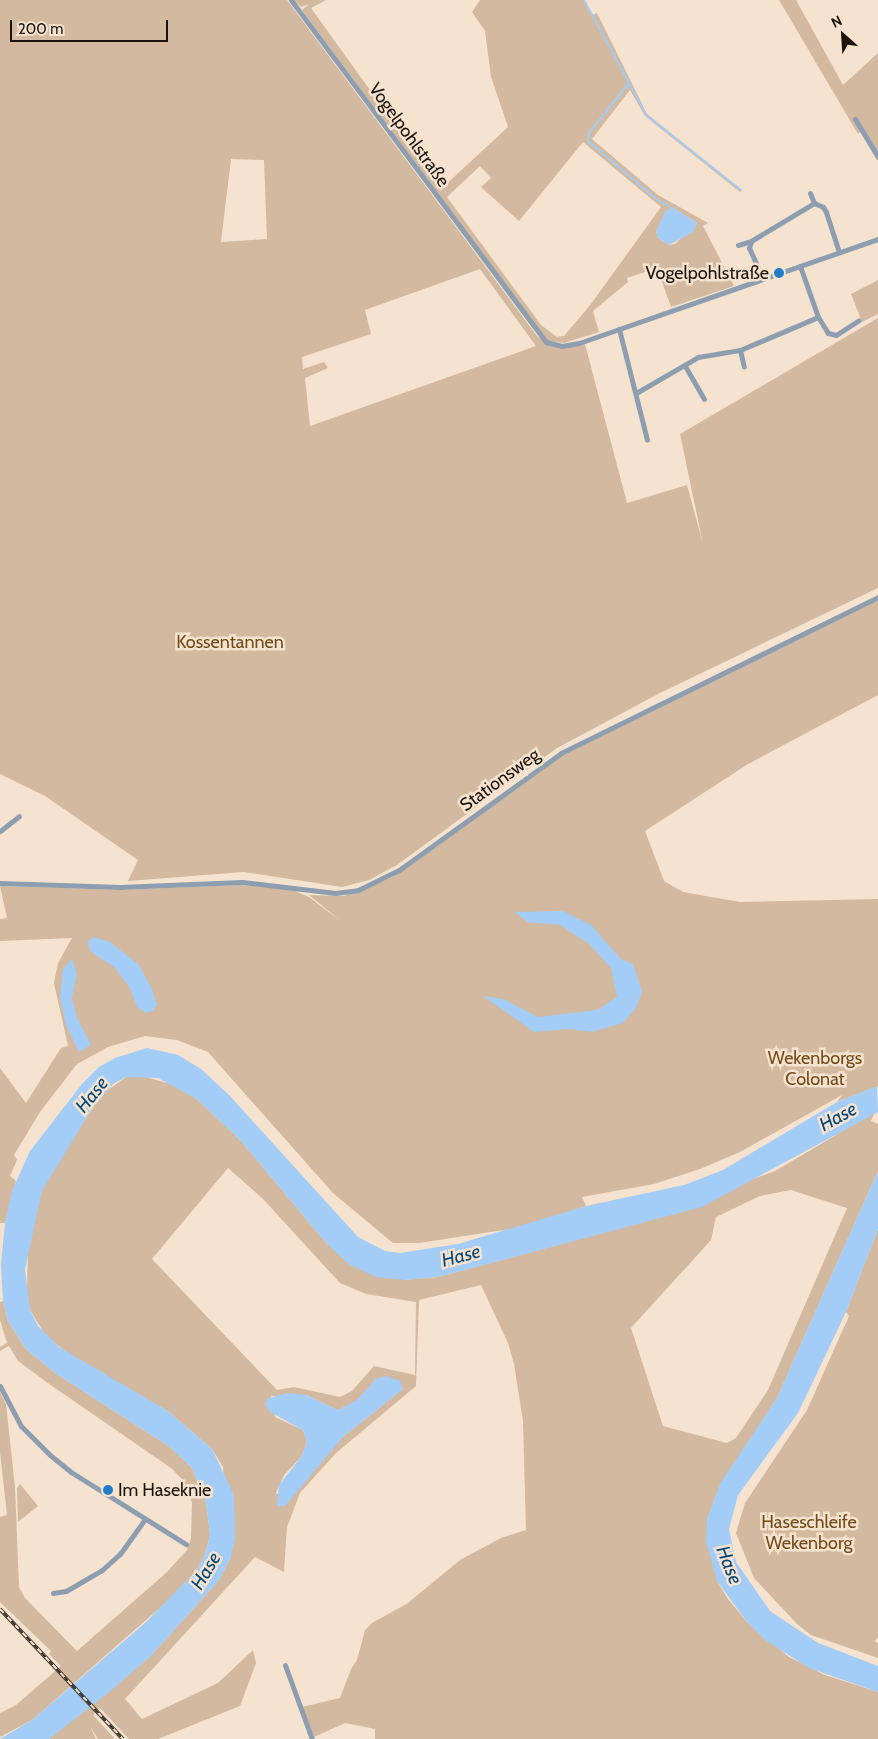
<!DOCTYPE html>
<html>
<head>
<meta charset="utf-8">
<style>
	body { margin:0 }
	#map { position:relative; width:878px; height:1739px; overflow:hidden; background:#f6e3cf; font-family:Cabin,sans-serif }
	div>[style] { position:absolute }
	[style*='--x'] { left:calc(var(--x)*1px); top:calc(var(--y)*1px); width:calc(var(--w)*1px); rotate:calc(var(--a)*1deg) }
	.green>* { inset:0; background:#d2b99f }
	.water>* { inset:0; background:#a3ccf6 }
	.stream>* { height:2px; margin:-1px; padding:0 1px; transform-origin:1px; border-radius:1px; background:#a3ccf6 }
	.street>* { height:5px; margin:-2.5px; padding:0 2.5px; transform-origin:2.5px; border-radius:2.5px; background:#8d9eb0 }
	.rail>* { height:4px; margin-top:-2px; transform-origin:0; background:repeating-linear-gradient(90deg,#f6e3cf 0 5.5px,#3b332a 0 11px); box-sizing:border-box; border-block:1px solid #3b332a }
	.dots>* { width:14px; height:14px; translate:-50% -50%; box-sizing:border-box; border:2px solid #f6e3cf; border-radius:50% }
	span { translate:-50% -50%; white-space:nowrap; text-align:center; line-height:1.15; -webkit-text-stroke:5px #f6e3cf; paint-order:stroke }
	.street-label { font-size:18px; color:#19130c }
	.poi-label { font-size:18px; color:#19130c }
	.right { translate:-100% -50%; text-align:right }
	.left { translate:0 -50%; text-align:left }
	.park-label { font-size:18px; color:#724a1a }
	.water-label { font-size:19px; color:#064779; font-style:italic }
	.north { position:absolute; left:818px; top:10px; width:50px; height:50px; -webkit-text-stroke:4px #f6e3cf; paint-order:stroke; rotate:334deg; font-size:14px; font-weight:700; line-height:20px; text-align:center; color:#19130c }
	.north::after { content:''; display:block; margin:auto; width:18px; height:22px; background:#19130c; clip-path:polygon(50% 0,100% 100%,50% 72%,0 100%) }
	.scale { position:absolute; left:10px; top:20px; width:158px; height:22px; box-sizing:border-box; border:2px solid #19130c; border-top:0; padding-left:6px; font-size:15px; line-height:18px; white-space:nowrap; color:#19130c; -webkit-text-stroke:4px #f6e3cf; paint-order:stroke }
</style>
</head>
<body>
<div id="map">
	<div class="green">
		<i style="clip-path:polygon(evenodd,0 0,287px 0,537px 336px,554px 347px,585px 344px,627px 503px,687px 485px,703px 544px,680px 434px,878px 318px,878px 588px,660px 693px,557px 748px,397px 865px,369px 880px,342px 887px,244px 872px,128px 881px,138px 860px,45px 796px,0 774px,0 0,231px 159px,264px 160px,267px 239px,221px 242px,231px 159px,0 0,480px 269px,536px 346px,310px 426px,305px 378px,328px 368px,324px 362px,303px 369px,302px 357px,371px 334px,365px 310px,480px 269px)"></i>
		<i style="clip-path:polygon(evenodd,294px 0,326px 0,311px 8px,441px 189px,508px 127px,491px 77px,485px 31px,472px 12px,480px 0,584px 0,593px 15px,597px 13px,647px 114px,742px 190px,740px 192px,645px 116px,630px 90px,592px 139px,658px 195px,708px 223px,703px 226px,734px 286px,671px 307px,657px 268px,627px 278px,628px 282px,593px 311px,599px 332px,564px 343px,547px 341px,302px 10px,309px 4px,301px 7px,294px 0,583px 142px,661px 207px,591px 304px,564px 336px,557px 337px,541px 325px,447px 197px,480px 166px,491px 178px,481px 187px,519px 221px,583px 142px,294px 0,672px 207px,697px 223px,675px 244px,669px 245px,658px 238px,656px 231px,672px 207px)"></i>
		<i style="clip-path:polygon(779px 0,796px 0,843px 85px,878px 53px,878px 157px,862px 131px,858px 134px)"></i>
		<i style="clip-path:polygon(878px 280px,878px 314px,862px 322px,851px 294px)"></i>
		<i style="clip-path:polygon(878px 600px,878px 695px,748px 764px,645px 831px,664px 881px,683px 892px,740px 902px,878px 899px,878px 1086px,837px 1102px,842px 1095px,740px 1152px,700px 1169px,654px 1184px,582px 1197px,586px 1206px,557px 1216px,516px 1228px,419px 1243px,393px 1243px,333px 1193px,208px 1052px,177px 1040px,145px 1036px,108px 1047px,77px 1064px,40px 1112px,14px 1155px,17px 1160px,10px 1176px,16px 1181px,5px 1223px,0 1223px,0 1068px,26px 1103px,61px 1048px,68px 1046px,54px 983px,58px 963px,72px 938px,0 941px,0 919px,7px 918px,0 886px,121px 890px,240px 885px,290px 889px,309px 897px,343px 923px,309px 895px,344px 896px,391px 878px,562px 756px)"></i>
		<i style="clip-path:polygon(evenodd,142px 1076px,174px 1085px,198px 1100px,241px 1141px,327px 1244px,404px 1280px,438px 1277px,621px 1228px,775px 1171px,875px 1112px,871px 1121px,878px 1124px,878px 1171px,777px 1398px,721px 1483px,707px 1519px,717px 1581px,728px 1599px,747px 1622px,789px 1657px,825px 1675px,878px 1692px,878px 1739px,375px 1739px,375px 1729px,345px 1723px,314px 1737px,302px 1707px,340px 1698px,351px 1669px,357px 1660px,365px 1630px,372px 1623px,408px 1603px,460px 1560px,501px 1538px,526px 1530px,523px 1421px,514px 1364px,508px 1343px,481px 1285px,419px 1300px,416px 1386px,336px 1453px,300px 1493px,287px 1527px,284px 1572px,255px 1557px,125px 1699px,142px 1719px,218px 1683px,253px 1650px,256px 1663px,240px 1706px,158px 1739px,129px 1739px,100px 1708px,93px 1715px,115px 1739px,98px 1739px,90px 1726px,96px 1739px,49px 1739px,150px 1657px,219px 1580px,231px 1557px,223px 1467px,212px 1449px,168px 1411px,74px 1358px,46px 1336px,30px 1310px,27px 1292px,28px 1244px,42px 1191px,51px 1173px,101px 1095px,126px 1077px,142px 1076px,228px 1168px,263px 1199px,340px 1283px,366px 1294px,416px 1302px,415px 1375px,374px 1366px,352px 1391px,340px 1397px,294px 1387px,277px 1390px,152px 1259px,228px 1168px,142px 1076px,791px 1190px,847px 1208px,768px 1390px,736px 1438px,727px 1443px,663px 1426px,631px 1328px,711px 1240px,716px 1217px,760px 1196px,791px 1190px,142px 1076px,376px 1379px,403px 1389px,344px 1436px,287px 1500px,276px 1493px,284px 1475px,301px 1457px,307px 1443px,303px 1430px,275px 1417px,271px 1396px,306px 1395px,338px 1410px,358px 1400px,376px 1379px)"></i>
		<i style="clip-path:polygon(878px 1229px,878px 1638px,874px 1641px,878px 1643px,878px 1658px,811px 1635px,797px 1624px,754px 1578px,736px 1533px,745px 1503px,807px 1410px,849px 1316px,846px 1312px)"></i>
		<i style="clip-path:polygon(3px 1301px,8px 1321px,26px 1349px,55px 1373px,170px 1447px,192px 1468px,206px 1503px,210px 1534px,206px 1552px,197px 1570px,170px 1599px,32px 1720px,0 1737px,0 1713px,16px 1705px,61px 1666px,49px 1654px,51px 1651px,0 1602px,0 1517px,7px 1515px,0 1452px,0 1392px,6px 1404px,15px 1487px,19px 1587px,25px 1598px,77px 1651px,167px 1572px,187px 1550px,191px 1538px,192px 1503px,183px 1480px,171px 1468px,52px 1386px,18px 1361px,9px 1346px,0 1351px,0 1347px,7px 1343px,0 1320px,0 1302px)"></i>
		<i style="clip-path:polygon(20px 1484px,38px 1506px,18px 1522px,17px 1488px)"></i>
	</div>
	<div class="water">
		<i style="clip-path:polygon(672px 207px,697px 223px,693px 232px,669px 245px,658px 238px,656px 231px,665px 212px)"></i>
		<i style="clip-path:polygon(563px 911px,591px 925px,621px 959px,633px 964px,642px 992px,636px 1008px,623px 1023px,592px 1032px,568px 1029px,534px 1032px,483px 996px,503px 999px,538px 1017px,597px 1010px,617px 997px,611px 968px,589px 944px,560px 925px,527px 922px,515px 912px)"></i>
		<i style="clip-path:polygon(93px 937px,110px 942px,139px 965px,152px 989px,157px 1005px,153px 1011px,145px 1013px,137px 1007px,130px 988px,115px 968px,90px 951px,88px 941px)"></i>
		<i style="clip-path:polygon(72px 959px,77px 974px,72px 998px,77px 1018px,91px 1045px,79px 1052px,66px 1025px,60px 998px,63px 969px)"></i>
		<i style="clip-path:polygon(147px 1048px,178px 1055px,201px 1069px,230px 1096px,358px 1237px,385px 1251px,400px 1253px,458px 1244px,586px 1206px,684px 1185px,723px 1170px,837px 1102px,877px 1086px,878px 1112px,702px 1207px,438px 1277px,404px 1280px,376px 1277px,350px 1265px,327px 1244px,241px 1141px,198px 1100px,158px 1078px,126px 1077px,113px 1084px,91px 1110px,42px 1191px,25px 1269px,30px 1310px,38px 1326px,59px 1347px,168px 1411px,212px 1449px,234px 1495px,235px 1538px,231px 1557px,219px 1580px,150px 1657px,108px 1693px,49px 1739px,0 1739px,32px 1720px,145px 1623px,197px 1570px,206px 1552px,210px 1534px,206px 1503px,192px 1468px,170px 1447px,55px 1373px,26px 1349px,8px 1321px,3px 1301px,1px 1264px,5px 1223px,12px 1191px,30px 1151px,82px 1084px,99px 1067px,115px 1058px)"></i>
		<i style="clip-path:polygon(878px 1171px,878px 1229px,846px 1312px,798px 1413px,738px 1495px,729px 1529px,736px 1562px,770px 1611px,818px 1643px,878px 1666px,878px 1692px,809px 1668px,765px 1640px,747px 1622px,717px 1581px,706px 1541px,707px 1519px,721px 1482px,777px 1398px)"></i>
		<i style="clip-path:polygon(387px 1376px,400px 1381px,403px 1389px,344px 1436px,285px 1506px,277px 1506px,279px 1485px,301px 1457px,307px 1443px,303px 1430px,270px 1412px,265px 1404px,268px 1398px,288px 1393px,306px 1395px,338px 1410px,357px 1400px,376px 1379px)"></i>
	</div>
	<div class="stream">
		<i style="--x:584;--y:0;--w:94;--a:61.5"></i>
		<i style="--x:629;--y:83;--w:64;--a:128.7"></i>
		<i style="--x:589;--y:133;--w:8;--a:97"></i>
		<i style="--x:588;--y:141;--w:88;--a:40.4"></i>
		<i style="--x:655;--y:198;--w:17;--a:31"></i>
		<i style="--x:629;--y:83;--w:36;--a:62"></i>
		<i style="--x:646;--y:115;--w:121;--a:38.3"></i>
	</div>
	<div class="street">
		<i style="--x:291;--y:0;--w:427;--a:53.3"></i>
		<i style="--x:546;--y:342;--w:16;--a:14"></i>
		<i style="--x:562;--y:346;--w:17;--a:-10"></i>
		<i style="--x:579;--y:343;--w:317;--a:-19.2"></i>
		<i style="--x:855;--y:119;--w:44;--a:58.8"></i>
		<i style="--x:810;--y:193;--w:11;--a:68"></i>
		<i style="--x:738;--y:245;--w:14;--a:-17"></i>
		<i style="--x:800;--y:266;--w:54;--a:70.6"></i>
		<i style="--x:818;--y:317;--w:19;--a:58"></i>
		<i style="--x:828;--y:333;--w:8;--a:14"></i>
		<i style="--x:836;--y:335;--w:27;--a:-33"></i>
		<i style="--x:763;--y:279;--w:34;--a:-114"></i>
		<i style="--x:749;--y:248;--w:7;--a:-74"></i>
		<i style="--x:751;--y:241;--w:74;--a:-31.1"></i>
		<i style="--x:814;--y:203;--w:10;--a:24"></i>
		<i style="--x:823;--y:207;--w:6;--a:59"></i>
		<i style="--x:826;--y:212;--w:42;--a:72"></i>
		<i style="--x:619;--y:329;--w:114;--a:75.8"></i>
		<i style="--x:740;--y:350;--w:17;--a:77"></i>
		<i style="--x:685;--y:366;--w:38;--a:60"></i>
		<i style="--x:636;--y:393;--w:72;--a:-30.1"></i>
		<i style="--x:698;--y:357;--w:43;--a:-9.5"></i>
		<i style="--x:740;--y:350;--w:85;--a:-22.9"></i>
		<i style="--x:0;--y:831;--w:24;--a:-38"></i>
		<i style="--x:0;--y:883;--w:120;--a:1.9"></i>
		<i style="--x:120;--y:887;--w:122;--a:-2.3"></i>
		<i style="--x:242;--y:882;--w:94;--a:6.7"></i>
		<i style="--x:335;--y:893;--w:23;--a:-7"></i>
		<i style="--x:358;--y:890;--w:46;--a:-26"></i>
		<i style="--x:399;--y:870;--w:200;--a:-35.8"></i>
		<i style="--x:561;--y:753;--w:353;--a:-26.2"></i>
		<i style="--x:0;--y:1386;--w:45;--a:62.3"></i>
		<i style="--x:21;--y:1426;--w:41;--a:45"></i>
		<i style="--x:50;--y:1455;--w:27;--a:39"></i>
		<i style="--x:71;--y:1472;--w:136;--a:32.1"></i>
		<i style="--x:53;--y:1593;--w:13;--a:-9"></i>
		<i style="--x:66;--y:1591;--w:42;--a:-30.3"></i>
		<i style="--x:102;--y:1570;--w:24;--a:-42"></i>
		<i style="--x:120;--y:1554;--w:43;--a:-54.5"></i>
		<i style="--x:285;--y:1665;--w:79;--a:70"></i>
	</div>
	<div class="rail">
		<i style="--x:0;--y:1609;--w:179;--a:46.6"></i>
	</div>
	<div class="dots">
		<i style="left:779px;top:273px;background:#207cc9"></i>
		<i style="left:108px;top:1490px;background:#207cc9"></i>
	</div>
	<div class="street-label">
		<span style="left:409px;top:135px;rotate:54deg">Vogelpohlstraße</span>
		<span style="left:500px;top:780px;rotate:-36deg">Stationsweg</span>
	</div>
	<div class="poi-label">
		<span class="right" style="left:769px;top:273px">Vogelpohlstraße</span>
		<span class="left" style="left:118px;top:1490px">Im Haseknie</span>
	</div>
	<div class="park-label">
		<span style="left:230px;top:642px">Kossentannen</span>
		<span style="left:815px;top:1069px">Wekenborgs<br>Colonat</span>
		<span style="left:809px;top:1533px">Haseschleife<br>Wekenborg</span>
	</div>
	<div class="water-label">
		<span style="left:92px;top:1095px;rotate:-51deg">Hase</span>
		<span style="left:838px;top:1117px;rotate:-29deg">Hase</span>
		<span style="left:461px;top:1256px;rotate:-15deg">Hase</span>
		<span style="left:729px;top:1565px;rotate:68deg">Hase</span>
		<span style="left:206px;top:1571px;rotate:-59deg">Hase</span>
	</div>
	<div class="north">N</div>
	<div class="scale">200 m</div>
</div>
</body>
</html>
